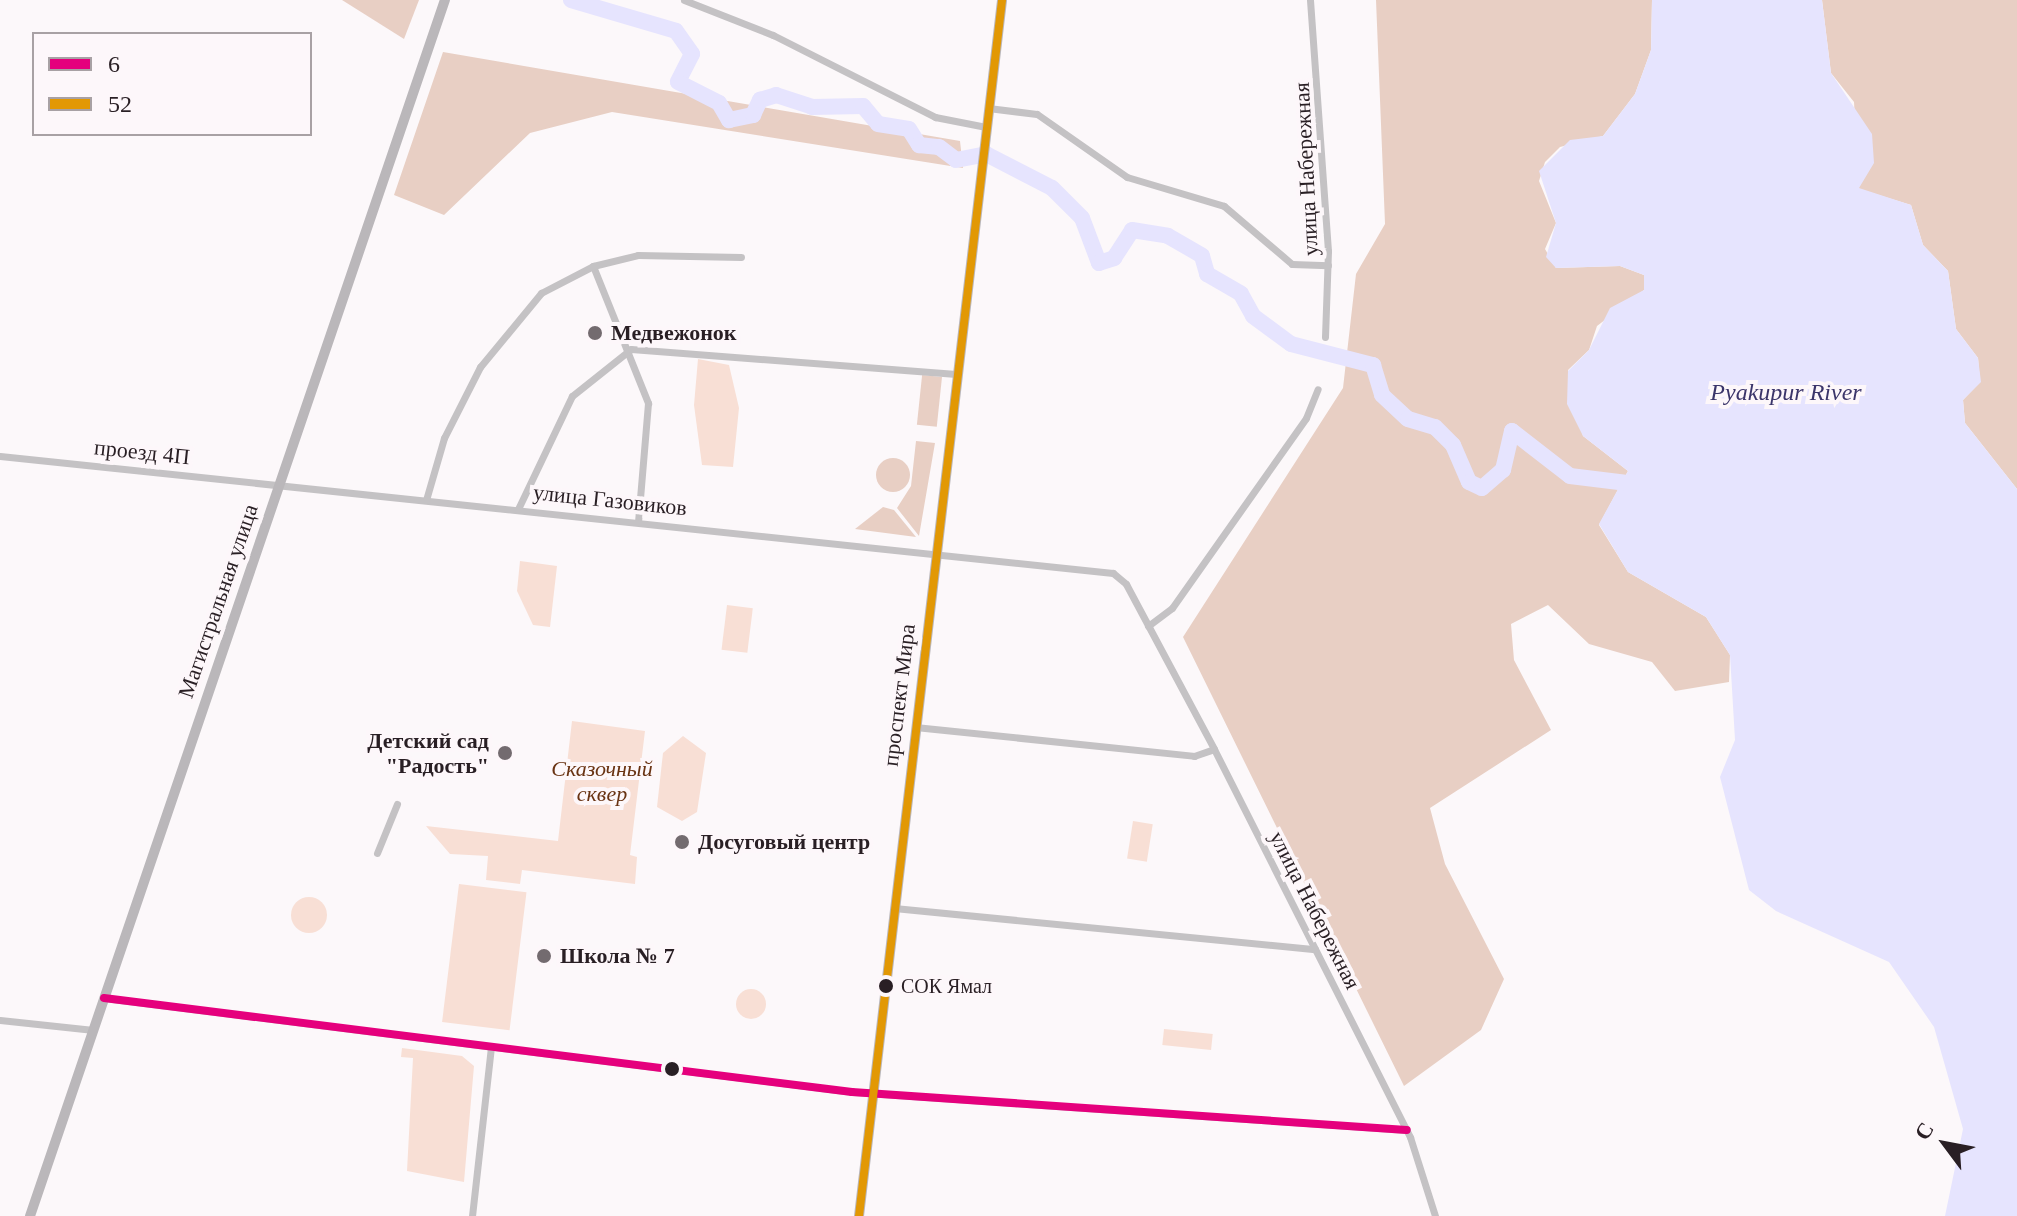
<!DOCTYPE html>
<html>
<head>
<meta charset="utf-8">
<style>
	body { margin:0 }
	#map { position:relative; width:2017px; height:1216px; overflow:hidden; background:#fcf8fa; font-family:"Times New Roman",serif }
	div>[style] { position:absolute }
	[style*='--x'] { left:calc(var(--x)*1px); top:calc(var(--y)*1px); width:calc(var(--w)*1px); rotate:calc(var(--a)*1deg) }
	.green>* { inset:0; background:#f8dfd5; transform-origin:0 0 }
	.round { border-radius:50% }
	.forest>* { inset:0; background:#e8cfc4; transform-origin:0 0 }
	.water>* { inset:0; background:#e6e4fe }
	.river>* { height:16px; margin:-8px; padding:0 8px; transform-origin:8px; border-radius:8px; background:#e6e4fe }
	.street>* { height:7px; margin:-3.5px; padding:0 3.5px; transform-origin:3.5px; border-radius:3.5px; background:#c4c2c4 }
	.secondary>* { height:10px; margin:-5px; padding:0 5px; transform-origin:5px; border-radius:5px; background:#bab7ba }
	.bus-1>* { height:8px; margin:-4px; padding:0 4px; transform-origin:4px; border-radius:4px; background:#e5007d }
	.bus-2>* { height:8px; margin:-4px; padding:0 4px; transform-origin:4px; border-radius:4px; background:#e29804 }
	.dots>* { width:22px; height:22px; translate:-50% -50%; box-sizing:border-box; border:4px solid #fdf7fa; border-radius:50% }
	span { translate:-50% -50%; white-space:nowrap; text-align:center; line-height:1.15; -webkit-text-stroke:8px #fdf7fa; paint-order:stroke }
	.bus-label { font-size:20px; color:#291f24 }
	.left { translate:0 -50%; text-align:left }
	.street-label { font-size:22px; color:#291f24 }
	.poi-label { font-size:22px; color:#291f24; font-weight:700 }
	.right { translate:-100% -50%; text-align:right }
	.park-label { font-size:22px; color:#693313; font-style:italic }
	.water-label { font-size:24px; color:#3b356a; font-style:italic }
	.legend { position:absolute; left:32px; top:32px; width:280px; height:104px; box-sizing:border-box; background:#fdf7fa; border:2px solid #a8a1a4; margin:0; padding:10px 14px; list-style:none; font-size:24px; color:#291f24 }
	.legend li { display:flex; align-items:center; gap:16px; height:40px }
	.legend b { width:40px; border:2px solid #a8a1a4 }
	.north { position:absolute; left:1905px; top:1104px; width:80px; height:80px; -webkit-text-stroke:6px #fdf7fa; paint-order:stroke; rotate:302deg; font-size:22px; font-weight:700; line-height:32px; text-align:center; color:#291f24 }
	.north::after { content:''; display:block; margin:auto; width:28px; height:36px; background:#291f24; clip-path:polygon(50% 0,100% 100%,50% 72%,0 100%) }
</style>
</head>
<body>
<div id="map">
	<div class="green">
		<i style="clip-path:polygon(698px 359px,729px 365px,739px 408px,733px 467px,702px 465px,694px 405px)"></i>
		<i style="clip-path:polygon(520px 561px,557px 566px,550px 627px,533px 625px,517px 591px)"></i>
		<i style="left:727px;top:605px;width:26px;height:45px;rotate:7deg"></i>
		<i style="clip-path:polygon(572px 721px,645px 731px,630px 855px,637px 857px,635px 884px,522px 870px,520px 884px,486px 880px,488px 856px,450px 854px,426px 826px,558px 841px)"></i>
		<i style="clip-path:polygon(683px 736px,706px 753px,697px 812px,682px 821px,657px 807px,663px 753px)"></i>
		<i style="left:1133px;top:821px;width:20px;height:38px;rotate:9deg"></i>
		<i style="left:459px;top:884px;width:68px;height:139px;rotate:7deg"></i>
		<i class="round" style="left:291px;top:897px;width:36px;height:36px"></i>
		<i class="round" style="left:736px;top:989px;width:30px;height:30px"></i>
		<i style="left:1164px;top:1029px;width:49px;height:16px;rotate:6deg"></i>
		<i style="clip-path:polygon(402px 1048px,462px 1056px,474px 1066px,464px 1182px,407px 1171px,413px 1058px,401px 1057px)"></i>
	</div>
	<div class="forest">
		<i style="clip-path:polygon(342px 0,419px 0,404px 39px)"></i>
		<i style="clip-path:polygon(1376px 0,1652px 0,1651px 50px,1635px 94px,1603px 136px,1560px 147px,1545px 162px,1539px 181px,1556px 223px,1545px 249px,1556px 268px,1620px 266px,1644px 275px,1644px 290px,1597px 326px,1589px 350px,1568px 370px,1583px 436px,1628px 471px,1599px 525px,1628px 572px,1706px 617px,1730px 655px,1729px 682px,1675px 691px,1652px 662px,1589px 644px,1548px 605px,1511px 624px,1514px 660px,1551px 730px,1430px 808px,1445px 864px,1504px 979px,1481px 1030px,1404px 1086px,1183px 637px,1343px 388px,1356px 274px,1385px 224px)"></i>
		<i style="clip-path:polygon(1822px 0,2017px 0,2017px 489px,1965px 423px,1963px 400px,1980px 382px,1978px 358px,1956px 329px,1948px 271px,1923px 245px,1911px 205px,1859px 189px,1854px 102px,1831px 73px)"></i>
		<i style="clip-path:polygon(443px 52px,960px 141px,963px 168px,612px 112px,530px 133px,444px 215px,394px 195px)"></i>
		<i style="left:942px;top:377px;width:50px;height:20px;rotate:96deg"></i>
		<i style="clip-path:polygon(916px 441px,935px 443px,919px 536px,897px 508px,911px 486px)"></i>
		<i class="round" style="left:876px;top:458px;width:34px;height:34px"></i>
		<i style="clip-path:polygon(883px 507px,894px 510px,916px 537px,855px 529px)"></i>
	</div>
	<div class="water">
		<i style="clip-path:polygon(1652px 0,1822px 0,1831px 73px,1872px 134px,1874px 163px,1859px 188px,1911px 205px,1923px 245px,1948px 271px,1956px 329px,1978px 358px,1981px 382px,1963px 400px,1965px 423px,2017px 489px,2017px 1216px,1945px 1216px,1963px 1129px,1934px 1027px,1889px 962px,1776px 911px,1749px 890px,1720px 777px,1735px 740px,1730px 655px,1706px 617px,1628px 572px,1599px 524px,1628px 471px,1583px 436px,1567px 404px,1568px 371px,1589px 350px,1610px 308px,1644px 290px,1644px 275px,1620px 266px,1556px 268px,1546px 257px,1556px 223px,1539px 171px,1570px 140px,1603px 136px,1635px 94px,1651px 50px)"></i>
	</div>
	<div class="river">
		<i style="--x:571;--y:0;--w:109;--a:16.4"></i>
		<i style="--x:676;--y:31;--w:28;--a:55"></i>
		<i style="--x:692;--y:54;--w:31;--a:117"></i>
		<i style="--x:678;--y:82;--w:46;--a:27.1"></i>
		<i style="--x:719;--y:103;--w:20;--a:60"></i>
		<i style="--x:729;--y:120;--w:25;--a:-12"></i>
		<i style="--x:753;--y:115;--w:17;--a:-65"></i>
		<i style="--x:760;--y:100;--w:17;--a:-17"></i>
		<i style="--x:776;--y:95;--w:38;--a:18"></i>
		<i style="--x:812;--y:107;--w:51;--a:-1.1"></i>
		<i style="--x:863;--y:106;--w:23;--a:50"></i>
		<i style="--x:878;--y:124;--w:31;--a:9"></i>
		<i style="--x:909;--y:129;--w:19;--a:58"></i>
		<i style="--x:919;--y:145;--w:20;--a:6"></i>
		<i style="--x:939;--y:147;--w:21;--a:37"></i>
		<i style="--x:956;--y:160;--w:31;--a:-11"></i>
		<i style="--x:986;--y:154;--w:74;--a:27.3"></i>
		<i style="--x:1052;--y:188;--w:42;--a:45"></i>
		<i style="--x:1082;--y:218;--w:48;--a:69.3"></i>
		<i style="--x:1099;--y:263;--w:16;--a:-18"></i>
		<i style="--x:1114;--y:258;--w:33;--a:-57"></i>
		<i style="--x:1132;--y:230;--w:36;--a:9"></i>
		<i style="--x:1168;--y:236;--w:39;--a:30"></i>
		<i style="--x:1202;--y:256;--w:19;--a:74"></i>
		<i style="--x:1207;--y:274;--w:39;--a:30"></i>
		<i style="--x:1241;--y:294;--w:25;--a:61"></i>
		<i style="--x:1253;--y:316;--w:47;--a:36.4"></i>
		<i style="--x:1291;--y:344;--w:85;--a:14.4"></i>
		<i style="--x:1373;--y:365;--w:31;--a:73"></i>
		<i style="--x:1382;--y:395;--w:35;--a:43"></i>
		<i style="--x:1408;--y:419;--w:28;--a:17"></i>
		<i style="--x:1435;--y:427;--w:25;--a:45"></i>
		<i style="--x:1453;--y:445;--w:40;--a:66.6"></i>
		<i style="--x:1469;--y:482;--w:14;--a:25"></i>
		<i style="--x:1482;--y:488;--w:28;--a:-41"></i>
		<i style="--x:1503;--y:470;--w:40;--a:-77"></i>
		<i style="--x:1512;--y:431;--w:73;--a:37.8"></i>
		<i style="--x:1570;--y:476;--w:74;--a:7"></i>
	</div>
	<div class="street">
		<i style="--x:684;--y:0;--w:96;--a:21.5"></i>
		<i style="--x:773;--y:35;--w:182;--a:26.8"></i>
		<i style="--x:935;--y:117;--w:52;--a:11.1"></i>
		<i style="--x:1310;--y:0;--w:252;--a:85.9"></i>
		<i style="--x:1328;--y:251;--w:86;--a:92"></i>
		<i style="--x:988;--y:108;--w:49;--a:7"></i>
		<i style="--x:1037;--y:114;--w:110;--a:35"></i>
		<i style="--x:1127;--y:177;--w:101;--a:16.6"></i>
		<i style="--x:1224;--y:206;--w:89;--a:40.5"></i>
		<i style="--x:1292;--y:264;--w:36;--a:2"></i>
		<i style="--x:593;--y:266;--w:148;--a:68.1"></i>
		<i style="--x:648;--y:403;--w:118;--a:94.8"></i>
		<i style="--x:0;--y:456;--w:1119;--a:6"></i>
		<i style="--x:1113;--y:573;--w:17;--a:40"></i>
		<i style="--x:1126;--y:584;--w:187;--a:61.9"></i>
		<i style="--x:1214;--y:749;--w:435;--a:63.2"></i>
		<i style="--x:1410;--y:1137;--w:83;--a:72.4"></i>
		<i style="--x:426;--y:500;--w:65;--a:-73.8"></i>
		<i style="--x:444;--y:438;--w:80;--a:-63.1"></i>
		<i style="--x:480;--y:367;--w:96;--a:-50.5"></i>
		<i style="--x:541;--y:293;--w:59;--a:-27.4"></i>
		<i style="--x:593;--y:266;--w:46;--a:-13.7"></i>
		<i style="--x:638;--y:255;--w:103;--a:1.1"></i>
		<i style="--x:518;--y:509;--w:125;--a:-64.5"></i>
		<i style="--x:572;--y:396;--w:75;--a:-38.5"></i>
		<i style="--x:631;--y:349;--w:326;--a:4.4"></i>
		<i style="--x:1148;--y:626;--w:30;--a:-37"></i>
		<i style="--x:1172;--y:608;--w:232;--a:-54.8"></i>
		<i style="--x:1306;--y:418;--w:31;--a:-68"></i>
		<i style="--x:915;--y:727;--w:281;--a:5.9"></i>
		<i style="--x:1194;--y:756;--w:21;--a:-19"></i>
		<i style="--x:377;--y:853;--w:53;--a:-67.8"></i>
		<i style="--x:894;--y:908;--w:423;--a:5.6"></i>
		<i style="--x:104;--y:998;--w:754;--a:7.16"></i>
		<i style="--x:852;--y:1092;--w:556;--a:3.92"></i>
		<i style="--x:0;--y:1020;--w:94;--a:6.1"></i>
		<i style="--x:472;--y:1216;--w:171;--a:-83.6"></i>
	</div>
	<div class="secondary">
		<i style="--x:30;--y:1216;--w:1285;--a:-71.16"></i>
		<i style="--x:859;--y:1216;--w:1224;--a:-83.29"></i>
	</div>
	<div class="bus-1">
		<i style="--x:104;--y:998;--w:754;--a:7.16"></i>
		<i style="--x:852;--y:1092;--w:556;--a:3.92"></i>
	</div>
	<div class="bus-2">
		<i style="--x:859;--y:1216;--w:1224;--a:-83.29"></i>
	</div>
	<div class="dots">
		<i style="left:595px;top:333px;background:#736b6f"></i>
		<i style="left:505px;top:753px;background:#736b6f"></i>
		<i style="left:682px;top:842px;background:#736b6f"></i>
		<i style="left:544px;top:956px;background:#736b6f"></i>
		<i style="left:886px;top:986px;background:#291f24"></i>
		<i style="left:672px;top:1069px;background:#291f24"></i>
	</div>
	<div class="bus-label">
		<span class="left" style="left:901px;top:986px">СОК Ямал</span>
	</div>
	<div class="street-label">
		<span style="left:1306px;top:169px;rotate:-93deg">улица Набережная</span>
		<span style="left:142px;top:452px;rotate:6deg">проезд 4П</span>
		<span style="left:610px;top:500px;rotate:6deg">улица Газовиков</span>
		<span style="left:218px;top:601px;rotate:-71deg">Магистральная улица</span>
		<span style="left:899px;top:695px;rotate:-83deg">проспект Мира</span>
		<span style="left:1315px;top:910px;rotate:63deg">улица Набережная</span>
	</div>
	<div class="poi-label">
		<span class="left" style="left:611px;top:333px">Медвежонок</span>
		<span class="right" style="left:489px;top:753px">Детский сад<br>"Радость"</span>
		<span class="left" style="left:698px;top:842px">Досуговый центр</span>
		<span class="left" style="left:560px;top:956px">Школа № 7</span>
	</div>
	<div class="park-label">
		<span style="left:602px;top:781px">Сказочный<br>сквер</span>
	</div>
	<div class="water-label">
		<span style="left:1786px;top:393px">Pyakupur River</span>
	</div>
	<ul class="legend">
	<li><b style="height:10px;background:#e5007d"></b>6</li>
	<li><b style="height:10px;background:#e29804"></b>52</li>
	</ul>
	<div class="north">С</div>
</div>
</body>
</html>
